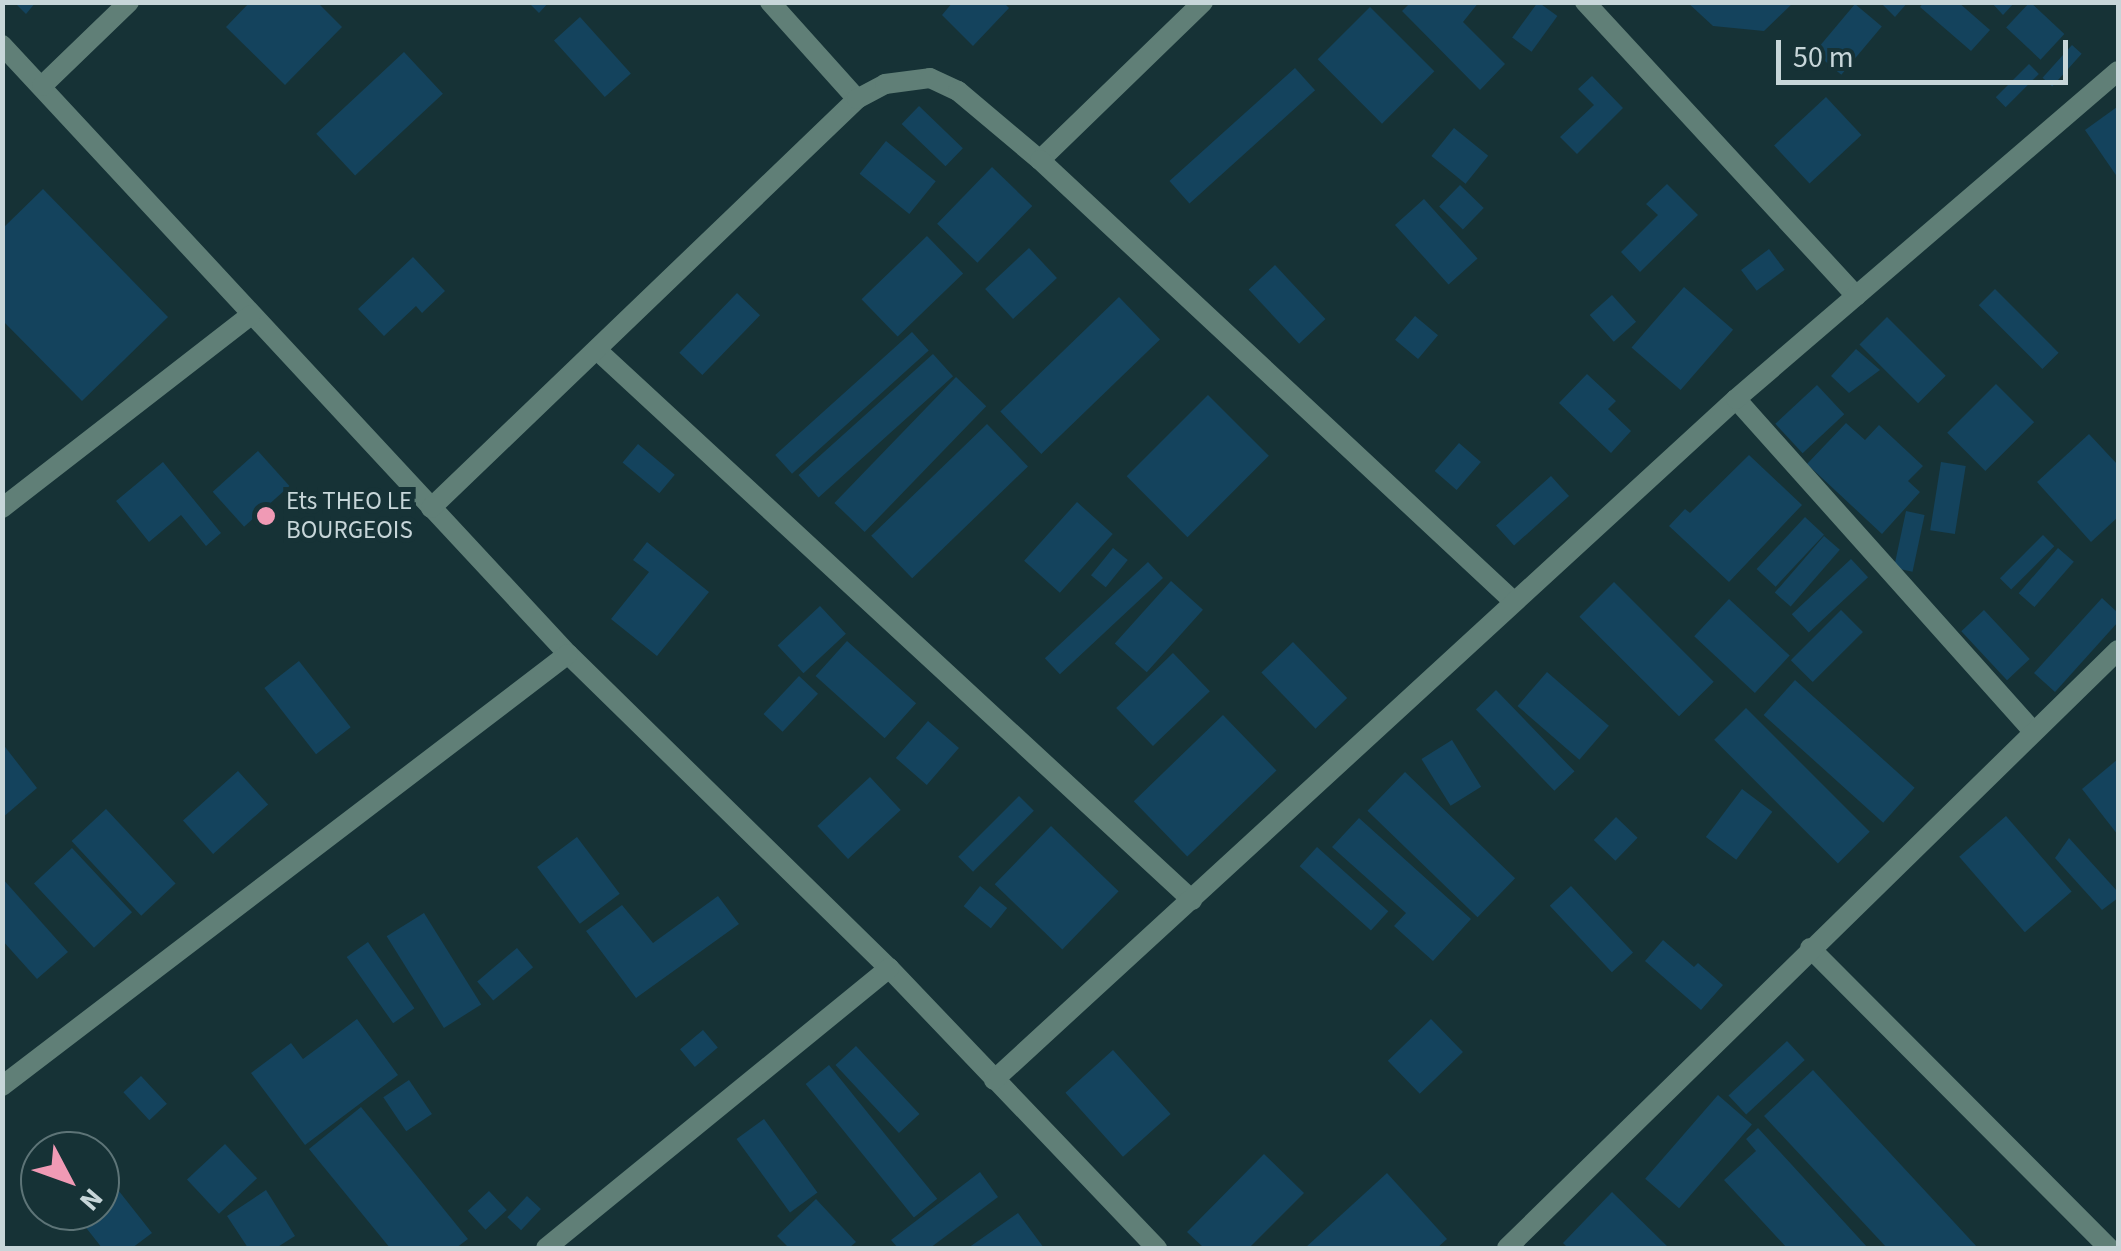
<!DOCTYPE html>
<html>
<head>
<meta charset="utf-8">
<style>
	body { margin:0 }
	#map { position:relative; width:2121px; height:1251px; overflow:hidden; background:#163236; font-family:"Source Sans 3",sans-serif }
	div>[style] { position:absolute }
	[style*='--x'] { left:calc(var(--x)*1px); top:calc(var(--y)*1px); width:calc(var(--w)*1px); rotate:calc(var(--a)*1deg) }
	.building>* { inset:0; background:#14435d; transform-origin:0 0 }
	.street>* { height:20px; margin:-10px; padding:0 10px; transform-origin:10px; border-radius:10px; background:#607f77 }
	.dots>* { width:28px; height:28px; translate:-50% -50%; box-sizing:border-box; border:5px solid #163236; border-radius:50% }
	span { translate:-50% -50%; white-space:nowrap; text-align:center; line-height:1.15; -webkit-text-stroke:10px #163236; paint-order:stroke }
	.poi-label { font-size:25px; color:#c7d6d9 }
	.left { translate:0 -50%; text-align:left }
	.frame { position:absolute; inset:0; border:5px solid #c7d6d9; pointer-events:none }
	.north { position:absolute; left:20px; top:1131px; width:100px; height:100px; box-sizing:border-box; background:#163236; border:2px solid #5d7477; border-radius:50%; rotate:131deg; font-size:28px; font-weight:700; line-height:40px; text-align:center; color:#c7d6d9 }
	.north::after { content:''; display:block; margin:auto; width:35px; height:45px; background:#f09ab5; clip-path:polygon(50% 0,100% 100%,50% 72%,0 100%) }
	.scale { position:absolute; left:1776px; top:40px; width:292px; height:45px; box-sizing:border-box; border:5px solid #c7d6d9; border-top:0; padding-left:12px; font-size:30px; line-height:35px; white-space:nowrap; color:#c7d6d9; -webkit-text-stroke:8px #163236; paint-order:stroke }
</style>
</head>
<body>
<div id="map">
	<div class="building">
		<i style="clip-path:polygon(14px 2px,36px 2px,26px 14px)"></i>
		<i style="clip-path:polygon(250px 2px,317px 2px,342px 27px,285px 85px,226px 27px)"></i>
		<i style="clip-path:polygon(528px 2px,549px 2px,539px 13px)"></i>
		<i style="clip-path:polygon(953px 2px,1003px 2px,1009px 8px,973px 46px,942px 15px)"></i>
		<i style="clip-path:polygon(1411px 2px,1479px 2px,1463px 22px,1505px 64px,1480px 90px,1402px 11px)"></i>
		<i style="left:1538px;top:2px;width:24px;height:44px;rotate:36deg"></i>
		<i style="clip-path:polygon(1687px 2px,1794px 2px,1764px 31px,1713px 26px)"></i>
		<i style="clip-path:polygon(1880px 2px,1908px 2px,1895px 17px)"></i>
		<i style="clip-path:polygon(1924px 2px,1958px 2px,1990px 30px,1971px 51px,1920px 7px)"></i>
		<i style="clip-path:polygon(1991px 2px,2015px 2px,2003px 15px)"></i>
		<i style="left:2030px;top:2px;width:47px;height:35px;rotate:43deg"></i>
		<i style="left:1855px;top:4px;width:35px;height:63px;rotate:40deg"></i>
		<i style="left:1370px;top:7px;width:91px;height:74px;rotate:45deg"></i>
		<i style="left:580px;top:17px;width:76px;height:35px;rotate:48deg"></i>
		<i style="left:2072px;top:45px;width:13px;height:44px;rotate:42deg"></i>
		<i style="left:404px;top:52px;width:57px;height:120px;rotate:47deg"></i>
		<i style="left:2029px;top:64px;width:14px;height:47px;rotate:45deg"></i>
		<i style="left:1295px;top:68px;width:30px;height:169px;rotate:48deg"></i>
		<i style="clip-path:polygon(1592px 76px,1623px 108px,1577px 154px,1560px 137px,1594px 105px,1578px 89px)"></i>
		<i style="left:1826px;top:97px;width:52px;height:71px;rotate:47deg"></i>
		<i style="left:919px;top:106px;width:61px;height:25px;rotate:44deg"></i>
		<i style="clip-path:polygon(2117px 107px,2118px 109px,2118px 178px,2085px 130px)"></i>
		<i style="left:1454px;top:128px;width:44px;height:36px;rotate:39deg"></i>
		<i style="left:886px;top:141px;width:64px;height:42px;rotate:39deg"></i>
		<i style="left:992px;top:167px;width:56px;height:79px;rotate:44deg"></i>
		<i style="clip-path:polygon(1667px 184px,1698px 215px,1640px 272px,1621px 252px,1658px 215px,1646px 204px)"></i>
		<i style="left:1460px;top:185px;width:33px;height:30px;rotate:44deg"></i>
		<i style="clip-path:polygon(43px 189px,168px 317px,82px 401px,2px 320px,2px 229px)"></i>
		<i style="left:1424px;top:199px;width:80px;height:39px;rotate:48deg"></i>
		<i style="left:927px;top:236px;width:52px;height:91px;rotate:46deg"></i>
		<i style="left:1029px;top:248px;width:41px;height:60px;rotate:47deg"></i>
		<i style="left:1769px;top:249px;width:26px;height:35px;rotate:53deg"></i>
		<i style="clip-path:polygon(413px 257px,445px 291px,422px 313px,416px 306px,384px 336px,358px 309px)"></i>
		<i style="left:1275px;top:265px;width:74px;height:36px;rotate:47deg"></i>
		<i style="left:1684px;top:287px;width:65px;height:80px;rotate:41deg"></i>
		<i style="left:1995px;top:289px;width:90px;height:23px;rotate:45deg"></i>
		<i style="left:737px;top:293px;width:32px;height:83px;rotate:44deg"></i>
		<i style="left:1612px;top:295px;width:36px;height:30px;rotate:48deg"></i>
		<i style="left:1119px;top:297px;width:59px;height:165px;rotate:46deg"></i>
		<i style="left:1415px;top:316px;width:30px;height:31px;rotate:40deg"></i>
		<i style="left:1887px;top:317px;width:83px;height:39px;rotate:45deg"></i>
		<i style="left:912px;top:332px;width:25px;height:184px;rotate:48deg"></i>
		<i style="clip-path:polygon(1856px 349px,1880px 370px,1849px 393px,1831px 376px)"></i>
		<i style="left:933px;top:354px;width:30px;height:181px;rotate:48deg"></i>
		<i style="clip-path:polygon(1587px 374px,1616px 401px,1608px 409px,1631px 431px,1611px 453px,1559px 403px)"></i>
		<i style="left:956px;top:377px;width:42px;height:175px;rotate:44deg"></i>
		<i style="left:1996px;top:384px;width:54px;height:69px;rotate:45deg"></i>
		<i style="left:1817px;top:385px;width:40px;height:57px;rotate:47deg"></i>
		<i style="left:1208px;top:395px;width:86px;height:115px;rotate:45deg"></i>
		<i style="clip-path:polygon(1846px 423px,1865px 440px,1879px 425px,1923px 466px,1908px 481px,1920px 492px,1882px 534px,1807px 464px)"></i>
		<i style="left:987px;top:424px;width:59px;height:161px;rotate:46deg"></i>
		<i style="clip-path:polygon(2089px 434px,2118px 465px,2118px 517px,2091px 542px,2037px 482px)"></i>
		<i style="left:1459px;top:443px;width:29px;height:37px;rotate:41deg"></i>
		<i style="left:638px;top:444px;width:48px;height:24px;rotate:40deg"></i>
		<i style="left:258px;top:451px;width:47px;height:61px;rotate:48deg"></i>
		<i style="clip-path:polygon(1749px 455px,1802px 505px,1729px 582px,1669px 526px,1685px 509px,1690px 513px)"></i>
		<i style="clip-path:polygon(163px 462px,221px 533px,206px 546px,181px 515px,149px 542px,116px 501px)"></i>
		<i style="left:1941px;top:462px;width:25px;height:69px;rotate:9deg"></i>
		<i style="left:1551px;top:476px;width:27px;height:74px;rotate:48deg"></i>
		<i style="left:1077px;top:502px;width:48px;height:79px;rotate:42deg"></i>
		<i style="left:1906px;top:511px;width:19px;height:58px;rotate:12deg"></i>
		<i style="left:1805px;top:517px;width:26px;height:71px;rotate:43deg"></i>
		<i style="left:2043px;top:535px;width:16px;height:61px;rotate:45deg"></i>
		<i style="left:1824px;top:536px;width:21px;height:75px;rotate:41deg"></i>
		<i style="clip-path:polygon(647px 542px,709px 592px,657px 656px,611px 619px,649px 572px,633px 560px)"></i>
		<i style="left:1113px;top:548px;width:19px;height:35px;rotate:39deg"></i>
		<i style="left:2058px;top:548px;width:21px;height:60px;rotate:41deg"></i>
		<i style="left:1851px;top:559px;width:25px;height:81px;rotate:47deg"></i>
		<i style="left:1148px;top:562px;width:22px;height:141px;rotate:47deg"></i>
		<i style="left:1171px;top:581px;width:43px;height:84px;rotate:42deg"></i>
		<i style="left:1614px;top:582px;width:141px;height:49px;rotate:45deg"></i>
		<i style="clip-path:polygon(2102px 598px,2118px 613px,2118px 622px,2055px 692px,2034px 673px)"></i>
		<i style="left:1729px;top:599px;width:83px;height:51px;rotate:43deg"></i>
		<i style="left:820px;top:606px;width:38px;height:58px;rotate:47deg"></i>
		<i style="left:1841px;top:610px;width:31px;height:71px;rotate:45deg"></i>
		<i style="left:1984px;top:610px;width:67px;height:31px;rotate:47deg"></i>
		<i style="left:847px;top:641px;width:93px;height:47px;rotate:42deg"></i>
		<i style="left:1293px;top:642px;width:78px;height:44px;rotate:46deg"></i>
		<i style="left:1173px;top:653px;width:53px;height:79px;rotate:46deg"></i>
		<i style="left:299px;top:661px;width:84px;height:44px;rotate:52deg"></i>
		<i style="left:1547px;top:672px;width:82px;height:45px;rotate:41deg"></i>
		<i style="left:799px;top:676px;width:26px;height:52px;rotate:43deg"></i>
		<i style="left:1795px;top:680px;width:161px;height:47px;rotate:42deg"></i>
		<i style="left:1496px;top:690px;width:113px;height:28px;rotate:46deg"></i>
		<i style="left:1746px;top:708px;width:175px;height:45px;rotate:45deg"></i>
		<i style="left:1223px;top:715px;width:77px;height:124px;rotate:46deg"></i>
		<i style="left:928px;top:721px;width:41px;height:49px;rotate:41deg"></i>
		<i style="left:1452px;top:740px;width:55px;height:36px;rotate:58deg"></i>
		<i style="clip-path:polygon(2px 743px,37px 788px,2px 818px)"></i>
		<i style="clip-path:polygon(2118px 759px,2118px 835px,2082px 789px)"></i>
		<i style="left:238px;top:771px;width:45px;height:74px;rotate:48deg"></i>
		<i style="left:1405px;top:772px;width:153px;height:54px;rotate:44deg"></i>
		<i style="left:870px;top:777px;width:45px;height:72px;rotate:47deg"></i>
		<i style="left:1742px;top:789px;width:38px;height:60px;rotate:37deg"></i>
		<i style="left:1019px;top:796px;width:21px;height:86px;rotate:45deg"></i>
		<i style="left:106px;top:809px;width:102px;height:47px;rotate:47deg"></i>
		<i style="left:2006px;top:816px;width:100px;height:62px;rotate:49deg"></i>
		<i style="left:1616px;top:817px;width:30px;height:32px;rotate:44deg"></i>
		<i style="clip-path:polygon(1359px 818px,1471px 919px,1433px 961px,1394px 926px,1406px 913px,1332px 847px)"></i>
		<i style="left:1051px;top:826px;width:94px;height:81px;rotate:44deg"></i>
		<i style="left:577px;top:837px;width:71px;height:50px;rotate:53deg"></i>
		<i style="clip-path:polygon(2069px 838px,2118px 892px,2118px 898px,2102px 910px,2055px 858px)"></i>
		<i style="left:1317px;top:847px;width:96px;height:26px;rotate:42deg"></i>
		<i style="left:72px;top:848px;width:88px;height:52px;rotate:47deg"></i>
		<i style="clip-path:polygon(2px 878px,68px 952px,37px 979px,2px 940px)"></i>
		<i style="left:980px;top:886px;width:35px;height:26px;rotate:39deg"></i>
		<i style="left:1571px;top:886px;width:91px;height:29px;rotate:47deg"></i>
		<i style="clip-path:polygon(718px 896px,739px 924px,636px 998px,586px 931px,622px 905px,653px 943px)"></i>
		<i style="left:424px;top:913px;width:108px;height:44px;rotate:58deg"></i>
		<i style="clip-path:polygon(1663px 940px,1694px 967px,1698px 963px,1723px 985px,1701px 1010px,1645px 961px)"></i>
		<i style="left:368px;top:942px;width:81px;height:26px;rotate:55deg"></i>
		<i style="left:517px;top:948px;width:25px;height:52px;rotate:50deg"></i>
		<i style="clip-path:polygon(357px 1019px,398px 1075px,305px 1145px,251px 1073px,291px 1043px,303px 1059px)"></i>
		<i style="left:1431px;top:1019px;width:46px;height:60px;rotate:46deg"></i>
		<i style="left:703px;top:1030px;width:23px;height:30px;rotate:50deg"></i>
		<i style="left:1787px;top:1041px;width:26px;height:80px;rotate:47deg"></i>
		<i style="left:856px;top:1046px;width:93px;height:28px;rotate:47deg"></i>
		<i style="left:1113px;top:1050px;width:86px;height:64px;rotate:48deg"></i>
		<i style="left:829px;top:1065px;width:172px;height:30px;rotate:51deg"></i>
		<i style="clip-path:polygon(1813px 1070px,1978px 1248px,1887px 1248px,1764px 1116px)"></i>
		<i style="left:141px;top:1076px;width:38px;height:24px;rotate:47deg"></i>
		<i style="left:409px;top:1080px;width:41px;height:31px;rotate:56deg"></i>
		<i style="left:1718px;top:1095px;width:45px;height:111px;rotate:41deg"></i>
		<i style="clip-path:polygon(361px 1107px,468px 1239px,456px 1248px,390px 1248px,309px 1149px)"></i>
		<i style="left:764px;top:1119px;width:91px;height:34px;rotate:54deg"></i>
		<i style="clip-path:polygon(1758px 1128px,1868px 1248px,1787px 1248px,1724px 1180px,1756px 1151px,1746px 1139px)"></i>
		<i style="clip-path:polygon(73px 1133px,87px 1151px,50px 1151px)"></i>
		<i style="left:225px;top:1144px;width:47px;height:52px;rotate:47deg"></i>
		<i style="clip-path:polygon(1264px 1154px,1304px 1193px,1249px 1248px,1204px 1248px,1187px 1232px)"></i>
		<i style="clip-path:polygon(100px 1167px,152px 1233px,132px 1248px,102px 1248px,73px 1211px,100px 1211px)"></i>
		<i style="clip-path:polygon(980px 1172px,998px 1197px,930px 1248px,898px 1248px,891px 1240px)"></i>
		<i style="clip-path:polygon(1387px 1173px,1447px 1239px,1437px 1248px,1305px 1248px)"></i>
		<i style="clip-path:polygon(266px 1190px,295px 1236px,276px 1248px,248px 1248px,227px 1216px)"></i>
		<i style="left:489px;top:1191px;width:26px;height:29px;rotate:47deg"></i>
		<i style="clip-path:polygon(1612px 1192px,1669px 1248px,1568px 1248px,1563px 1243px)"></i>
		<i style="left:527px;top:1196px;width:19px;height:29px;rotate:43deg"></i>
		<i style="clip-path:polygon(816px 1199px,856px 1242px,849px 1248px,789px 1248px,777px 1236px)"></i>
		<i style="clip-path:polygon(1018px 1213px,1044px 1248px,968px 1248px)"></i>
	</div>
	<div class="street">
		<i style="--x:770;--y:2;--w:130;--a:48.1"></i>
		<i style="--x:1585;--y:2;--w:400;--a:47.3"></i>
		<i style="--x:2;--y:45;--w:831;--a:47.1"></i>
		<i style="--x:568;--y:654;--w:449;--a:44.4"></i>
		<i style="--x:889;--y:968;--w:388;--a:46.3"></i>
		<i style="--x:42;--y:86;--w:121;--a:-44"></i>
		<i style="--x:1040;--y:160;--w:227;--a:-44.1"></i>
		<i style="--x:598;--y:351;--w:809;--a:42.75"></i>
		<i style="--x:1736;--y:399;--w:444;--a:48.2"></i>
		<i style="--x:2;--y:508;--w:315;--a:-37.8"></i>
		<i style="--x:431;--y:508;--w:591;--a:-43.83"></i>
		<i style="--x:857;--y:99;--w:32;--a:-28"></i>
		<i style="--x:885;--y:84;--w:45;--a:-7.6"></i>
		<i style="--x:930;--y:78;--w:31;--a:25"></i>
		<i style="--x:958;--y:91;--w:107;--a:40.1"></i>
		<i style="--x:1040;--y:160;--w:647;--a:42.99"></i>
		<i style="--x:1810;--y:948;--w:424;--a:45.1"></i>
		<i style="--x:994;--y:1080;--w:1007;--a:-42.55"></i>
		<i style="--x:1736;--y:399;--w:503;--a:-40.65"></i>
		<i style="--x:2;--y:1086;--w:712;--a:-37.35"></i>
		<i style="--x:546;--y:1248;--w:443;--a:-39.2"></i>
		<i style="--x:1507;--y:1248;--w:855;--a:-44.38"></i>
	</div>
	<div class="dots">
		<i style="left:266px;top:516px;background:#f09ab5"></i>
	</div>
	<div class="poi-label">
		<span class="left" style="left:286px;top:516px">Ets THEO LE<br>BOURGEOIS</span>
	</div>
	<div class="frame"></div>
	<div class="north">N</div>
	<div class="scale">50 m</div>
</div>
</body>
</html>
